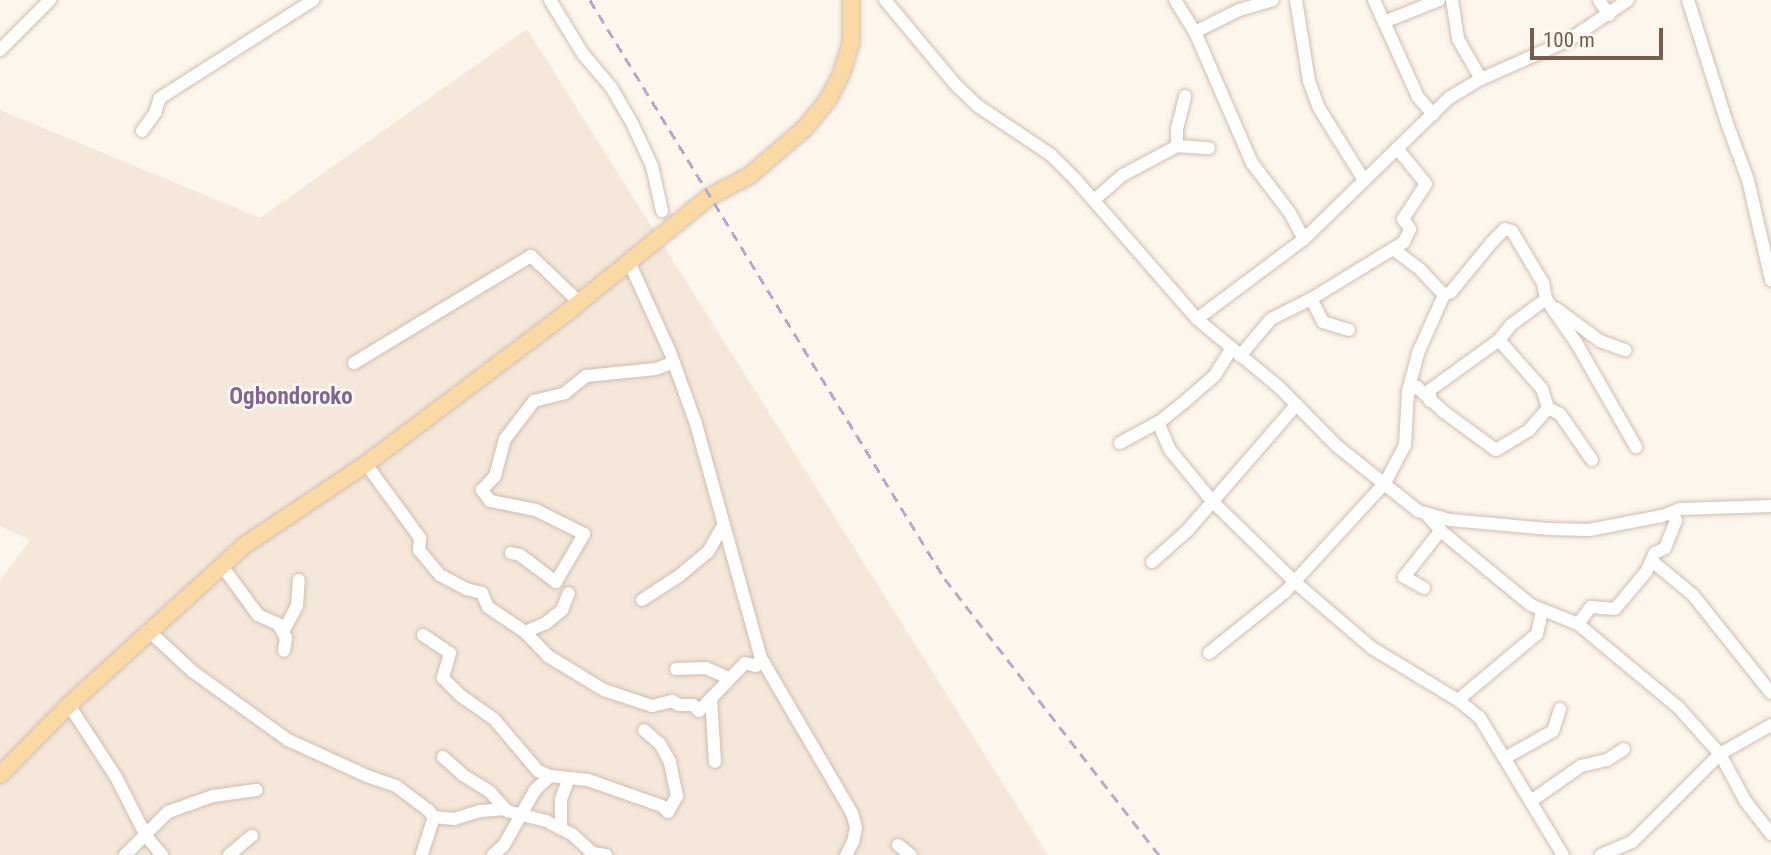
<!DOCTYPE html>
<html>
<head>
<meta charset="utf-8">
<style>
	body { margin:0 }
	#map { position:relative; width:1771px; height:855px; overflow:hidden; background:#fdf6ec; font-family:"Roboto Condensed",sans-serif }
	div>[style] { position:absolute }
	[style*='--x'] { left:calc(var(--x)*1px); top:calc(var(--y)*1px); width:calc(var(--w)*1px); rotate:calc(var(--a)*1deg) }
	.residential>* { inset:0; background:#f5e8da }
	.roads { filter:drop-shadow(0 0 2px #d1beb0) drop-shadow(0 0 2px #d1beb0) }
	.minor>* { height:12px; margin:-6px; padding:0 6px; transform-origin:6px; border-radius:6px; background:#fff }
	.major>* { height:16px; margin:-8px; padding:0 8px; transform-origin:8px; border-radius:8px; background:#fbd9a5 }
	.rail>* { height:2.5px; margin-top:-1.25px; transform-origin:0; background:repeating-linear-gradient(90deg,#b9a8c9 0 10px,transparent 0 17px) }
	span { translate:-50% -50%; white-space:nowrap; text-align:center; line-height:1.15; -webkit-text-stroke:5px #fffaf3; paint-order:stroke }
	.quarter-label { font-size:23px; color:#846695; font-weight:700 }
	.scale { position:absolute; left:1530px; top:28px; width:133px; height:32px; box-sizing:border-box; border:4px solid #7a5c4d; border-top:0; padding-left:9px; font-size:21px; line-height:24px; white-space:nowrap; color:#7a5c4d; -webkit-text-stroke:5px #fffaf3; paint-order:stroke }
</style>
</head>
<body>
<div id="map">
	<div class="residential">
		<i style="clip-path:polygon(527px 29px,1048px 855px,0 855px,0 580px,30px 540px,0 526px,0 110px,260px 218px)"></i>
	</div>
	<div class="roads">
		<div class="minor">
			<i style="--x:550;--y:0;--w:63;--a:58.6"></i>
			<i style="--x:583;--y:54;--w:43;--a:49.7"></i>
			<i style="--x:611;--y:87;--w:42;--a:59.7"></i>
			<i style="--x:632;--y:123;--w:47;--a:65.1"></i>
			<i style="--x:652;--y:166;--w:46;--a:77.5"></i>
			<i style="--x:885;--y:0;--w:109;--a:50.2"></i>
			<i style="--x:955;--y:84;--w:32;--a:44"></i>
			<i style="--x:978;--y:106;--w:88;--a:33.9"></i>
			<i style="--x:1051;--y:155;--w:34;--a:45"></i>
			<i style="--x:1075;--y:179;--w:186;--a:48.9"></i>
			<i style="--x:1197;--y:319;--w:107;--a:39.7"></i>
			<i style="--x:1279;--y:387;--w:83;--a:45.5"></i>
			<i style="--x:1337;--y:446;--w:104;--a:38.7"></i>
			<i style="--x:1418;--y:511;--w:33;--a:16"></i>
			<i style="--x:1450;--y:520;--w:98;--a:5.2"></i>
			<i style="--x:1548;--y:529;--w:41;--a:1.4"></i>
			<i style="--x:1589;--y:530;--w:74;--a:-10.9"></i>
			<i style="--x:1662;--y:516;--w:19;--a:-21"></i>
			<i style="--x:1680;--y:509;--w:91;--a:-1.9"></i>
			<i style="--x:1175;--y:0;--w:38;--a:58"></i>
			<i style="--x:1195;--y:32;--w:143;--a:66.5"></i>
			<i style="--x:1252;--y:163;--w:63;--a:52.8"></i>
			<i style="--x:1290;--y:213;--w:30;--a:62"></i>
			<i style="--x:1296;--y:0;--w:82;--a:80.9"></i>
			<i style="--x:1309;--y:81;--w:29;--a:70"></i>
			<i style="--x:1319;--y:108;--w:85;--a:58"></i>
			<i style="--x:1374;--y:0;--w:24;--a:66"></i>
			<i style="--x:1384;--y:22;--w:59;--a:-21.8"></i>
			<i style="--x:1452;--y:0;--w:39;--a:81"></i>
			<i style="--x:1458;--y:39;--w:46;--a:60.1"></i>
			<i style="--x:1599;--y:0;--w:18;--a:56"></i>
			<i style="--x:1688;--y:0;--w:132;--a:72.4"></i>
			<i style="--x:1728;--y:126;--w:58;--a:69.7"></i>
			<i style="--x:1748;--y:180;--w:103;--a:77"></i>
			<i style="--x:1384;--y:22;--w:82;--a:65.6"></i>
			<i style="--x:1418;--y:97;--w:23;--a:49"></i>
			<i style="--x:1195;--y:32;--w:49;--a:-26.6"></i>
			<i style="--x:1239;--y:10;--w:35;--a:-16"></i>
			<i style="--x:0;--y:50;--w:71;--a:-45"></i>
			<i style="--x:142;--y:131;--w:22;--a:-54"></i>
			<i style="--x:155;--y:113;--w:16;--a:-72"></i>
			<i style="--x:160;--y:98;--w:182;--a:-32.6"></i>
			<i style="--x:1177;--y:146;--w:17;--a:-90"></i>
			<i style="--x:1177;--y:129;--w:34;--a:-76"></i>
			<i style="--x:1094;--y:200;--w:38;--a:-41"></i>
			<i style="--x:1123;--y:175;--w:61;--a:-28.2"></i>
			<i style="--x:1177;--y:146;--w:32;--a:4"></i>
			<i style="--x:629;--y:262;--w:99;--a:65.5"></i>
			<i style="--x:670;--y:352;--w:77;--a:70.1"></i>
			<i style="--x:696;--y:424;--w:243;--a:74.5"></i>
			<i style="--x:761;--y:658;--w:180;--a:59.6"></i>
			<i style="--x:852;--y:813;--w:15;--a:74"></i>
			<i style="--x:856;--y:827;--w:15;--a:101"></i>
			<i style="--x:853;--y:842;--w:15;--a:118"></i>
			<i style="--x:1444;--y:295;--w:8;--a:-23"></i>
			<i style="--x:1451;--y:292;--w:65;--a:-50.6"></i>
			<i style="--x:1492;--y:242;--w:18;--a:-45"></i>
			<i style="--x:1505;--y:229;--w:7;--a:16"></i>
			<i style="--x:1512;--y:231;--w:61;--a:59.2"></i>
			<i style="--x:1543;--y:283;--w:16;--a:79"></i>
			<i style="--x:1546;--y:299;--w:44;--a:143.4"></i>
			<i style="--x:1511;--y:325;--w:19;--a:129"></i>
			<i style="--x:1311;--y:299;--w:109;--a:-31.5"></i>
			<i style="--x:1404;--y:242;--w:14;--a:-65"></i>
			<i style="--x:1410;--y:229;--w:12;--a:-125"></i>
			<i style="--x:1403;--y:219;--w:42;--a:-56.7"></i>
			<i style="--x:1426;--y:184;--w:46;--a:-128.9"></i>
			<i style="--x:1546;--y:299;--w:55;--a:55.4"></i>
			<i style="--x:1577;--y:344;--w:119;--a:60.2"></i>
			<i style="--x:1557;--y:309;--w:54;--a:36.7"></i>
			<i style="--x:1600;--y:341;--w:27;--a:20"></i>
			<i style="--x:1197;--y:319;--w:134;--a:-36.8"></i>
			<i style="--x:1304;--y:239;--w:202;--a:-44.2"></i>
			<i style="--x:1449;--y:98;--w:37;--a:-31"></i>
			<i style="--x:1481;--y:79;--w:96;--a:-23.9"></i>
			<i style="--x:1569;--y:40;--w:71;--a:-34.1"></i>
			<i style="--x:1240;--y:356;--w:48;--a:-50"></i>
			<i style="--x:1271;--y:319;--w:45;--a:-26.6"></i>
			<i style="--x:1311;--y:299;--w:26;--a:62"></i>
			<i style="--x:1323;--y:322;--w:27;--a:17"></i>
			<i style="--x:354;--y:363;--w:207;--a:-31.2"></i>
			<i style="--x:531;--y:256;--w:66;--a:43.8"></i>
			<i style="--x:1408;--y:391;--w:10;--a:-24"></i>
			<i style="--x:1417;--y:387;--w:37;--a:43"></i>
			<i style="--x:1444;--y:412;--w:64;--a:36.2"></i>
			<i style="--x:1496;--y:450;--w:39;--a:-31"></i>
			<i style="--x:1529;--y:430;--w:29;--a:-49"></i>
			<i style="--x:1548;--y:408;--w:13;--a:27"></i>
			<i style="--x:1560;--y:414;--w:56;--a:55.2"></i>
			<i style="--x:1430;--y:401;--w:11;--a:-90"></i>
			<i style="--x:1430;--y:390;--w:85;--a:-35.9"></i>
			<i style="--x:1499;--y:340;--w:65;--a:48.7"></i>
			<i style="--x:1542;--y:389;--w:20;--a:72"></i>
			<i style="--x:1158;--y:422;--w:30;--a:67"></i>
			<i style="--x:1170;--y:450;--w:67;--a:50.4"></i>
			<i style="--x:1213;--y:502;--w:116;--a:44.3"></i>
			<i style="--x:1296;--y:583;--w:100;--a:40.5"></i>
			<i style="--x:1372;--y:648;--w:100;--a:31.2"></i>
			<i style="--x:1458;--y:700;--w:28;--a:39"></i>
			<i style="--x:1480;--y:718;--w:160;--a:58.8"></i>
			<i style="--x:1120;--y:443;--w:48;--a:-28.7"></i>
			<i style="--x:1162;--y:420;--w:36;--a:-39"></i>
			<i style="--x:1190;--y:397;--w:33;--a:-41"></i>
			<i style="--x:1215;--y:375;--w:31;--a:-58"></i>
			<i style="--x:366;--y:464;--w:92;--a:53.9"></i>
			<i style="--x:420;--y:538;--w:12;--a:95"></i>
			<i style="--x:419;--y:550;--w:33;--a:50"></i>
			<i style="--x:440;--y:575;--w:30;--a:28"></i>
			<i style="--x:466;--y:589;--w:16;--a:14"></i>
			<i style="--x:482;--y:593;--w:15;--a:67"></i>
			<i style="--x:488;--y:607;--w:45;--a:34"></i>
			<i style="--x:525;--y:632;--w:33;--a:46"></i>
			<i style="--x:548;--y:656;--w:66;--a:31.3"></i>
			<i style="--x:604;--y:690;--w:51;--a:18.4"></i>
			<i style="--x:652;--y:706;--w:21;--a:-14"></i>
			<i style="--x:672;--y:701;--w:8;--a:30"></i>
			<i style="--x:679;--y:705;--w:14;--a:0"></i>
			<i style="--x:693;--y:705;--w:8;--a:45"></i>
			<i style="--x:699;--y:711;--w:66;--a:-46.2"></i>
			<i style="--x:745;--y:663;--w:11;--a:15"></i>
			<i style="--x:756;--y:666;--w:9;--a:-58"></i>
			<i style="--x:1426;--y:514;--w:24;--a:48"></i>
			<i style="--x:1442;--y:532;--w:115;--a:39.4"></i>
			<i style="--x:1531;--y:605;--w:51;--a:22"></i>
			<i style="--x:1578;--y:624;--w:21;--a:-53"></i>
			<i style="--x:1591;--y:607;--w:24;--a:5"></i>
			<i style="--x:1615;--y:609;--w:48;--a:-50"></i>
			<i style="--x:1646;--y:572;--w:21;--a:-65"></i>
			<i style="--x:1655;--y:553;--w:11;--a:-27"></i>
			<i style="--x:1665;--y:548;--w:29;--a:-68"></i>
			<i style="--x:1676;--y:521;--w:9;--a:-108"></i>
			<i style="--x:511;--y:553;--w:9;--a:13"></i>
			<i style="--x:520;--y:555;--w:45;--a:36.9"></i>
			<i style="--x:556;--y:582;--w:56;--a:-59.7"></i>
			<i style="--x:584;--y:534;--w:54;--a:-153.4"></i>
			<i style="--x:536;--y:510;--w:47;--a:-168.9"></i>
			<i style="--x:490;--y:501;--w:14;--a:-126"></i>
			<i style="--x:482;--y:490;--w:19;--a:-47"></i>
			<i style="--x:495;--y:476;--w:38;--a:-75"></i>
			<i style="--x:505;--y:439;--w:48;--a:-52.7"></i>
			<i style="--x:534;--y:401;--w:32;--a:-14"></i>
			<i style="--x:565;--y:393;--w:27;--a:-39"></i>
			<i style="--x:586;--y:376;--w:70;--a:-5.7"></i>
			<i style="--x:656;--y:369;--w:19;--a:-21"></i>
			<i style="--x:1652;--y:561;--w:53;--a:39.7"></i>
			<i style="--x:1693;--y:595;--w:125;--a:51.5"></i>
			<i style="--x:1152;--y:562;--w:47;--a:-41.5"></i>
			<i style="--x:1187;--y:531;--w:167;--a:-49.1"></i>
			<i style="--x:222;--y:566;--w:61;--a:53.7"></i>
			<i style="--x:258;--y:615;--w:22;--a:24"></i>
			<i style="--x:278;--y:624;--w:16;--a:60"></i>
			<i style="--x:286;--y:638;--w:13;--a:99"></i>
			<i style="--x:1424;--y:588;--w:23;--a:-151"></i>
			<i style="--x:1404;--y:577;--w:60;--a:-51.8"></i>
			<i style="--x:642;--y:600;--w:44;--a:-33"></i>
			<i style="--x:679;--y:576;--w:38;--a:-40"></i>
			<i style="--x:708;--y:552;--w:32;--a:-60"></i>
			<i style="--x:1578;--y:624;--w:130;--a:39.7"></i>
			<i style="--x:1678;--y:707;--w:63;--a:48.2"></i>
			<i style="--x:1720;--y:754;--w:55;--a:61.6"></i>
			<i style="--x:1746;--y:802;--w:41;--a:52"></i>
			<i style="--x:149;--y:631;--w:59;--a:42.9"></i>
			<i style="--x:192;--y:671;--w:118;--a:35.7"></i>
			<i style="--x:288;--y:740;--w:87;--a:24.5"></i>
			<i style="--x:367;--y:776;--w:31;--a:19"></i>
			<i style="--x:396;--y:786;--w:40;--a:37"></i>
			<i style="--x:428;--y:810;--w:9;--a:49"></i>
			<i style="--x:434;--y:817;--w:40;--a:108"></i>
			<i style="--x:283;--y:632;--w:30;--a:-62"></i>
			<i style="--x:297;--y:606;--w:26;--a:-86"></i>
			<i style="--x:525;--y:632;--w:23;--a:-23"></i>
			<i style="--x:546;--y:623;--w:21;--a:-39"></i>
			<i style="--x:562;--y:610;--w:18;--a:-68"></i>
			<i style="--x:423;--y:635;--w:32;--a:34"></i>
			<i style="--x:450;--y:653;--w:26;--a:106"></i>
			<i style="--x:443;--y:678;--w:25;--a:45"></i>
			<i style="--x:461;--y:696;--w:40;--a:34.9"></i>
			<i style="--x:494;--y:719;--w:68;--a:49.8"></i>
			<i style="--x:538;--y:771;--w:13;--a:23"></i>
			<i style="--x:550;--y:776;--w:21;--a:137"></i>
			<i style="--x:535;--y:790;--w:63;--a:119.4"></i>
			<i style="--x:504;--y:845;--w:15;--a:138"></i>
			<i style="--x:1209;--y:653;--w:97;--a:-38.8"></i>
			<i style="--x:1285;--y:592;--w:148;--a:-47.5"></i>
			<i style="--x:1385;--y:483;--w:43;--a:-62.2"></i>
			<i style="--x:1405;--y:445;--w:54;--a:-86.8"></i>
			<i style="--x:1408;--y:391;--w:39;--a:-75"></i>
			<i style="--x:1418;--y:353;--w:64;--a:-65.9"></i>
			<i style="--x:1444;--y:295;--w:34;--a:-133"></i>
			<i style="--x:1421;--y:270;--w:35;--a:-143"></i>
			<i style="--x:676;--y:669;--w:30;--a:-2"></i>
			<i style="--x:706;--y:668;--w:24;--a:24"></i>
			<i style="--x:711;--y:698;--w:64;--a:86.4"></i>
			<i style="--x:1458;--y:700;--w:103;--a:-39.9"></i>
			<i style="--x:1537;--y:634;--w:24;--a:-78"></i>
			<i style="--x:69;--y:705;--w:86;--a:56.9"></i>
			<i style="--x:116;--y:777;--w:66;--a:63"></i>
			<i style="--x:146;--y:836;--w:25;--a:50"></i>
			<i style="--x:443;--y:757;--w:27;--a:42"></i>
			<i style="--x:463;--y:775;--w:32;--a:32"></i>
			<i style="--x:490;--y:792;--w:25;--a:48"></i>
			<i style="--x:507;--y:811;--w:40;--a:14.4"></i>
			<i style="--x:546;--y:821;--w:30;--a:27"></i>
			<i style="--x:573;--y:835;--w:26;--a:43"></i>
			<i style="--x:592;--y:853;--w:14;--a:8"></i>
			<i style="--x:1505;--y:758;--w:55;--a:-29.4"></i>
			<i style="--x:1553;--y:731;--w:23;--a:-72"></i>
			<i style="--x:550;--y:776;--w:38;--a:6"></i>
			<i style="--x:588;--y:780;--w:78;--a:19.4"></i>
			<i style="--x:662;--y:806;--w:8;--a:45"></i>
			<i style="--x:668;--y:812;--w:18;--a:-61"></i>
			<i style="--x:677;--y:796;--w:35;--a:-102"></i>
			<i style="--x:670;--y:762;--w:21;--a:-119"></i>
			<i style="--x:660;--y:744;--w:21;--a:-139"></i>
			<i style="--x:1531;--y:801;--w:61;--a:-35"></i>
			<i style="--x:1581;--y:766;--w:27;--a:-13"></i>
			<i style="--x:1607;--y:760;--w:20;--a:-33"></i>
			<i style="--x:434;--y:817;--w:20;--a:6"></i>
			<i style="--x:454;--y:819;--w:28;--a:-17"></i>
			<i style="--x:481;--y:811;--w:24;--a:-5"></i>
			<i style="--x:561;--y:829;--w:30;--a:-90"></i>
			<i style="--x:561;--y:799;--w:22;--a:-69"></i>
			<i style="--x:898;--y:845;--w:16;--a:38"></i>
			<i style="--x:125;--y:855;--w:61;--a:-45"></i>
			<i style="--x:168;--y:812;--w:48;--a:-19.6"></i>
			<i style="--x:213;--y:796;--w:44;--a:-7.8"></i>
			<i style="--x:229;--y:855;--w:30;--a:-40"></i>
			<i style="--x:1601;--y:855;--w:34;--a:-23"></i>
			<i style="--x:1632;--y:842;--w:124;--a:-45"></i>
			<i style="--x:1720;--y:754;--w:59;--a:-29.6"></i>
		</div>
		<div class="major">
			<i style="--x:0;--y:775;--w:98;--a:-45.4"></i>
			<i style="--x:69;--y:705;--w:238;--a:-42.3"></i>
			<i style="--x:245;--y:545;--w:146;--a:-33.8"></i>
			<i style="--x:366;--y:464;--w:249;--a:-37"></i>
			<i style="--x:565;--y:314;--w:186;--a:-39.1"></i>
			<i style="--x:709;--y:197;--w:45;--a:-27.7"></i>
			<i style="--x:749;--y:176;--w:74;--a:-40.6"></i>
			<i style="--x:805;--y:128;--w:36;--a:-51"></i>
			<i style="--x:828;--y:100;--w:31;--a:-63"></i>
			<i style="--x:842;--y:72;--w:30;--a:-73"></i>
			<i style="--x:851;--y:43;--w:43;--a:-90"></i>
		</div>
	</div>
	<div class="rail">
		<i style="--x:590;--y:0;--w:679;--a:58.49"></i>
		<i style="--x:945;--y:579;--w:349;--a:52.2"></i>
	</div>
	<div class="quarter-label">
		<span style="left:291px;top:397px">Ogbondoroko</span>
	</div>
	<div class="scale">100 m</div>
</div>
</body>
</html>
